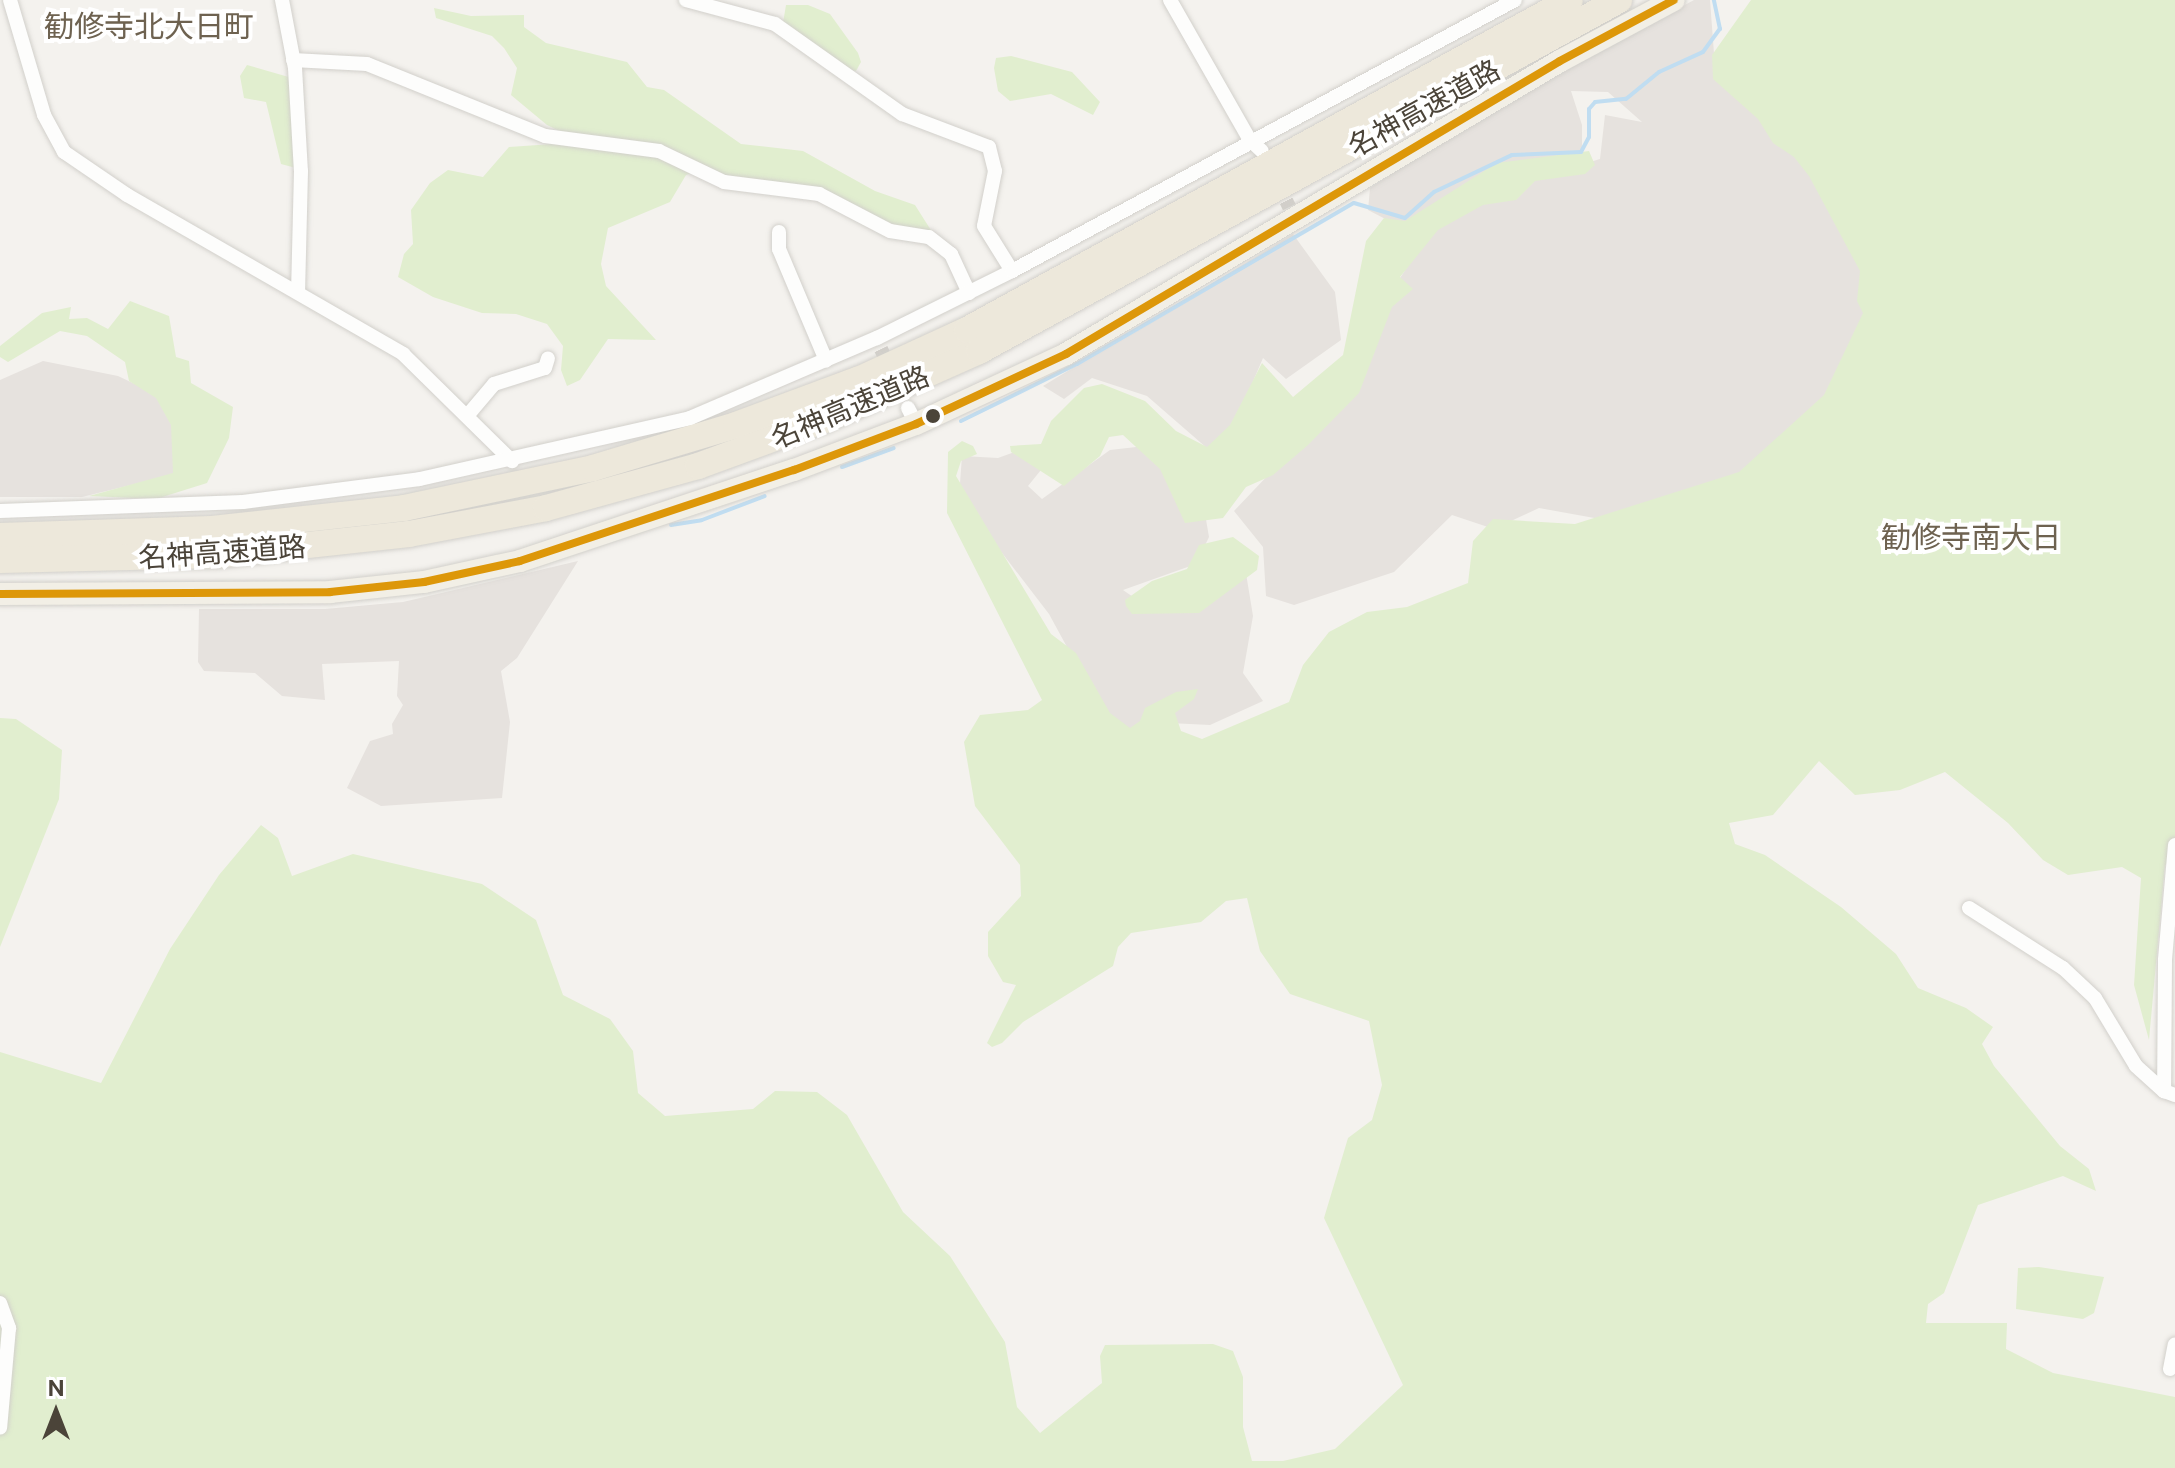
<!DOCTYPE html>
<html>
<head>
<meta charset="utf-8">
<style>
	body { margin:0 }
	#map { position:relative; width:2175px; height:1468px; overflow:hidden; background:#f4f2ee; font-family:"Public Sans","Noto Sans JP",sans-serif }
	div>[style] { position:absolute }
	[style*='--x'] { left:calc(var(--x)*1px); top:calc(var(--y)*1px); width:calc(var(--w)*1px); rotate:calc(var(--a)*1deg) }
	.industrial>* { inset:0; background:#e6e2de }
	.green>* { inset:0; background:#e1eecf }
	.stream>* { height:4px; margin:-2px; padding:0 2px; transform-origin:2px; border-radius:2px; background:#c0ddf1 }
	.minor-tunnel>* { height:14px; margin-top:-7px; transform-origin:0; background:repeating-linear-gradient(90deg,#d2cfca 0 14px,transparent 0 21px) }
	.roads { filter:drop-shadow(0 0 2px #d2d0cb) drop-shadow(0 0 2px #d2d0cb) }
	.minor>* { height:14px; margin:-7px; padding:0 7px; transform-origin:7px; border-radius:7px; background:#fdfdfc }
	.primary>* { height:22px; margin:-11px; padding:0 11px; transform-origin:11px; border-radius:11px; background:#f2efe6 }
	.motorway>* { height:26px; margin:-13px; padding:0 13px; transform-origin:13px; border-radius:13px; background:#ede8db }
	.bus-1>* { height:8px; margin:-4px; padding:0 4px; transform-origin:4px; border-radius:4px; background:#dd9709 }
	.dots>* { width:22px; height:22px; translate:-50% -50%; box-sizing:border-box; border:4px solid #fff; border-radius:50% }
	span { translate:-50% -50%; white-space:nowrap; text-align:center; line-height:1.15; -webkit-text-stroke:8px #fff; paint-order:stroke }
	.street-label { font-size:28px; color:#4b4439 }
	.neighbourhood-label { font-size:30px; color:#6e6250 }
	.north { position:absolute; left:16px; top:1372px; width:80px; height:80px; -webkit-text-stroke:6px #fff; paint-order:stroke; rotate:0deg; font-size:22px; font-weight:700; line-height:32px; text-align:center; color:#4b4439 }
	.north::after { content:''; display:block; margin:auto; width:28px; height:36px; background:#4b4439; clip-path:polygon(50% 0,100% 100%,50% 72%,0 100%) }
</style>
</head>
<body>
<div id="map">
	<div class="industrial">
		<i style="clip-path:polygon(1694px 0,1710px 0,1715px 67px,1892px 230px,1839px 430px,1622px 523px,1539px 508px,1494px 529px,1452px 515px,1394px 572px,1294px 605px,1266px 596px,1263px 547px,1234px 511px,1274px 469px,1435px 225px,1528px 181px,1600px 159px,1605px 115px,1642px 122px,1608px 92px,1571px 91px,1582px 125px,1582px 158px,1399px 226px,1368px 210px,1370px 188px,1457px 130px)"></i>
		<i style="clip-path:polygon(1293px 234px,1335px 292px,1341px 340px,1286px 379px,1263px 358px,1234px 426px,1208px 449px,1147px 396px,1092px 378px,1064px 399px,1043px 386px)"></i>
		<i style="clip-path:polygon(43px 361px,118px 376px,156px 394px,174px 422px,176px 474px,82px 497px,0 497px,0 380px)"></i>
		<i style="clip-path:polygon(1145px 446px,1202px 496px,1209px 537px,1196px 564px,1123px 590px,1146px 606px,1244px 561px,1253px 616px,1243px 673px,1263px 701px,1210px 725px,1149px 722px,1127px 733px,1109px 724px,1049px 614px,959px 497px,962px 456px,998px 458px,1023px 449px,1049px 460px,1028px 486px,1042px 499px,1110px 450px)"></i>
		<i style="clip-path:polygon(578px 561px,517px 658px,501px 671px,510px 722px,502px 798px,381px 806px,347px 788px,370px 741px,393px 734px,392px 724px,403px 705px,397px 696px,399px 661px,322px 664px,325px 700px,282px 696px,255px 673px,204px 671px,198px 662px,199px 609px,325px 609px,403px 602px)"></i>
	</div>
	<div class="green">
		<i style="clip-path:polygon(1751px 0,2175px 0,2175px 861px,2165px 865px,2149px 1040px,2134px 985px,2141px 878px,2122px 867px,2068px 875px,2043px 860px,2008px 823px,1945px 772px,1900px 790px,1855px 795px,1819px 761px,1773px 815px,1729px 823px,1735px 844px,1765px 855px,1841px 907px,1896px 954px,1918px 988px,1966px 1008px,1993px 1027px,1982px 1044px,1994px 1066px,2060px 1146px,2089px 1169px,2096px 1191px,2063px 1176px,1978px 1205px,1944px 1293px,1928px 1304px,1926px 1323px,2007px 1323px,2006px 1349px,2053px 1373px,2175px 1397px,2175px 1468px,0 1468px,0 1052px,101px 1083px,170px 949px,219px 875px,261px 825px,278px 838px,292px 876px,353px 854px,482px 884px,536px 920px,563px 995px,610px 1019px,633px 1051px,638px 1093px,665px 1116px,753px 1109px,775px 1091px,817px 1092px,847px 1115px,903px 1212px,950px 1256px,1005px 1342px,1017px 1407px,1040px 1433px,1102px 1383px,1100px 1356px,1105px 1345px,1213px 1344px,1233px 1351px,1243px 1377px,1243px 1427px,1252px 1461px,1283px 1461px,1335px 1449px,1403px 1385px,1324px 1218px,1348px 1138px,1372px 1120px,1382px 1085px,1369px 1021px,1290px 994px,1260px 951px,1247px 898px,1226px 901px,1201px 922px,1131px 933px,1118px 947px,1113px 966px,1023px 1022px,1002px 1043px,992px 1047px,987px 1043px,1016px 985px,1003px 982px,988px 956px,988px 932px,1021px 896px,1020px 865px,975px 806px,964px 742px,980px 715px,1028px 710px,1042px 700px,947px 513px,948px 452px,962px 441px,973px 446px,977px 454px,961px 461px,956px 476px,1051px 634px,1076px 653px,1110px 713px,1130px 728px,1140px 721px,1145px 708px,1176px 692px,1198px 689px,1194px 699px,1175px 713px,1181px 731px,1202px 739px,1289px 702px,1303px 665px,1329px 632px,1367px 612px,1407px 607px,1468px 583px,1473px 541px,1493px 519px,1575px 524px,1739px 472px,1824px 395px,1863px 313px,1857px 301px,1860px 271px,1809px 176px,1794px 157px,1773px 143px,1758px 119px,1713px 79px,1712px 55px)"></i>
		<i style="clip-path:polygon(786px 5px,808px 5px,830px 14px,858px 53px,861px 62px,856px 71px,839px 68px,783px 23px)"></i>
		<i style="clip-path:polygon(434px 8px,471px 16px,524px 15px,524px 27px,546px 43px,627px 62px,647px 87px,664px 90px,741px 144px,803px 151px,875px 191px,915px 205px,934px 235px,895px 228px,828px 193px,732px 190px,705px 168px,686px 175px,670px 202px,608px 228px,601px 264px,606px 286px,656px 340px,608px 339px,580px 380px,567px 386px,561px 370px,563px 346px,547px 324px,516px 314px,482px 313px,433px 297px,398px 277px,404px 254px,413px 244px,411px 210px,430px 183px,448px 170px,483px 177px,509px 147px,582px 142px,547px 125px,511px 95px,517px 68px,504px 48px,492px 36px,436px 18px)"></i>
		<i style="clip-path:polygon(1011px 56px,1072px 72px,1100px 102px,1093px 115px,1051px 94px,1010px 101px,998px 91px,994px 68px,996px 58px)"></i>
		<i style="clip-path:polygon(247px 65px,292px 78px,296px 168px,281px 164px,266px 102px,244px 98px,240px 76px)"></i>
		<i style="clip-path:polygon(1589px 151px,1595px 165px,1585px 174px,1535px 181px,1516px 200px,1483px 205px,1438px 230px,1400px 277px,1413px 289px,1392px 307px,1359px 393px,1308px 445px,1273px 475px,1246px 487px,1223px 518px,1185px 523px,1160px 469px,1123px 435px,1109px 437px,1100px 456px,1064px 486px,1011px 452px,1010px 446px,1041px 444px,1051px 421px,1084px 388px,1102px 384px,1145px 401px,1176px 431px,1207px 447px,1230px 425px,1262px 363px,1293px 397px,1343px 355px,1366px 241px,1384px 218px,1405px 221px,1497px 163px)"></i>
		<i style="clip-path:polygon(130px 301px,169px 316px,176px 357px,189px 361px,191px 383px,233px 407px,229px 438px,207px 483px,156px 499px,89px 496px,173px 473px,171px 425px,156px 398px,129px 381px,125px 362px,87px 336px,60px 331px,8px 362px,0 357px,0 346px,42px 313px,71px 307px,69px 319px,87px 318px,108px 329px)"></i>
		<i style="clip-path:polygon(1233px 537px,1259px 556px,1257px 570px,1199px 613px,1132px 614px,1126px 606px,1125px 600px,1152px 581px,1187px 569px,1199px 545px)"></i>
		<i style="clip-path:polygon(0 718px,16px 719px,62px 750px,59px 799px,0 947px)"></i>
		<i style="clip-path:polygon(2039px 1267px,2104px 1277px,2094px 1313px,2083px 1319px,2016px 1309px,2018px 1268px)"></i>
	</div>
	<div class="stream">
		<i style="--x:961;--y:421;--w:129;--a:-26.2"></i>
		<i style="--x:1077;--y:364;--w:320;--a:-30.2"></i>
		<i style="--x:1354;--y:203;--w:53;--a:16.4"></i>
		<i style="--x:1405;--y:218;--w:39;--a:-42"></i>
		<i style="--x:1434;--y:192;--w:86;--a:-25.4"></i>
		<i style="--x:1512;--y:155;--w:69;--a:-2.5"></i>
		<i style="--x:1581;--y:152;--w:17;--a:-62"></i>
		<i style="--x:1589;--y:137;--w:28;--a:-90"></i>
		<i style="--x:1589;--y:109;--w:9;--a:-49"></i>
		<i style="--x:1595;--y:102;--w:31;--a:-6"></i>
		<i style="--x:1626;--y:99;--w:43;--a:-39.3"></i>
		<i style="--x:1659;--y:72;--w:48;--a:-24.4"></i>
		<i style="--x:1703;--y:52;--w:29;--a:-54"></i>
		<i style="--x:1720;--y:29;--w:30;--a:-102"></i>
		<i style="--x:842;--y:467;--w:55;--a:-20.1"></i>
		<i style="--x:671;--y:525;--w:31;--a:-9"></i>
		<i style="--x:702;--y:520;--w:67;--a:-20.9"></i>
	</div>
	<div class="minor-tunnel">
		<i style="--x:1277;--y:182;--w:28;--a:64"></i>
		<i style="--x:881;--y:349;--w:65;--a:65.4"></i>
	</div>
	<div class="roads">
		<div class="minor">
			<i style="--x:10;--y:0;--w:120;--a:73.5"></i>
			<i style="--x:44;--y:115;--w:42;--a:61.6"></i>
			<i style="--x:64;--y:152;--w:76;--a:34.3"></i>
			<i style="--x:127;--y:195;--w:319;--a:29.9"></i>
			<i style="--x:403;--y:354;--w:153;--a:44.5"></i>
			<i style="--x:282;--y:0;--w:69;--a:79.2"></i>
			<i style="--x:295;--y:68;--w:103;--a:86.7"></i>
			<i style="--x:301;--y:171;--w:121;--a:91.4"></i>
			<i style="--x:686;--y:0;--w:92;--a:15.1"></i>
			<i style="--x:775;--y:24;--w:156;--a:35.3"></i>
			<i style="--x:902;--y:114;--w:93;--a:20.8"></i>
			<i style="--x:989;--y:147;--w:25;--a:76"></i>
			<i style="--x:995;--y:171;--w:56;--a:101.3"></i>
			<i style="--x:984;--y:226;--w:53;--a:58.1"></i>
			<i style="--x:1170;--y:0;--w:161;--a:60.3"></i>
			<i style="--x:1250;--y:140;--w:16;--a:43"></i>
			<i style="--x:293;--y:60;--w:74;--a:3.1"></i>
			<i style="--x:367;--y:64;--w:192;--a:22"></i>
			<i style="--x:545;--y:136;--w:115;--a:7.5"></i>
			<i style="--x:659;--y:151;--w:72;--a:25.5"></i>
			<i style="--x:724;--y:182;--w:96;--a:7.2"></i>
			<i style="--x:819;--y:194;--w:80;--a:27.5"></i>
			<i style="--x:890;--y:231;--w:39;--a:9"></i>
			<i style="--x:929;--y:237;--w:28;--a:38"></i>
			<i style="--x:951;--y:254;--w:43;--a:65.2"></i>
			<i style="--x:779;--y:232;--w:17;--a:90"></i>
			<i style="--x:779;--y:249;--w:121;--a:67.1"></i>
			<i style="--x:908;--y:408;--w:18;--a:63"></i>
			<i style="--x:467;--y:416;--w:42;--a:-49.8"></i>
			<i style="--x:494;--y:384;--w:53;--a:-17.4"></i>
			<i style="--x:545;--y:368;--w:10;--a:-73"></i>
			<i style="--x:0;--y:511;--w:243;--a:-2.1"></i>
			<i style="--x:243;--y:502;--w:178;--a:-7.4"></i>
			<i style="--x:420;--y:479;--w:277;--a:-12.7"></i>
			<i style="--x:690;--y:418;--w:203;--a:-23.2"></i>
			<i style="--x:877;--y:338;--w:151;--a:-26.4"></i>
			<i style="--x:1012;--y:271;--w:571;--a:-28.31"></i>
			<i style="--x:2175;--y:845;--w:115;--a:95"></i>
			<i style="--x:2165;--y:960;--w:131;--a:90.4"></i>
			<i style="--x:2164;--y:1091;--w:12;--a:20"></i>
			<i style="--x:1969;--y:908;--w:112;--a:32.6"></i>
			<i style="--x:2063;--y:968;--w:44;--a:43.2"></i>
			<i style="--x:2095;--y:998;--w:79;--a:58.9"></i>
			<i style="--x:2136;--y:1066;--w:38;--a:42"></i>
			<i style="--x:0;--y:1303;--w:27;--a:70"></i>
			<i style="--x:9;--y:1328;--w:100;--a:95.1"></i>
			<i style="--x:2170;--y:1369;--w:25;--a:-79"></i>
		</div>
		<div class="primary">
			<i style="--x:0;--y:594;--w:330;--a:-0.3"></i>
			<i style="--x:330;--y:592;--w:95;--a:-6.1"></i>
			<i style="--x:424;--y:582;--w:98;--a:-12.3"></i>
			<i style="--x:520;--y:561;--w:289;--a:-18.4"></i>
			<i style="--x:794;--y:470;--w:130;--a:-20.7"></i>
			<i style="--x:916;--y:424;--w:166;--a:-25"></i>
			<i style="--x:1066;--y:354;--w:574;--a:-30.67"></i>
			<i style="--x:1560;--y:61;--w:129;--a:-28.2"></i>
		</div>
		<div class="motorway">
			<i style="--x:0;--y:536;--w:212;--a:-1.9"></i>
			<i style="--x:212;--y:529;--w:193;--a:-6.2"></i>
			<i style="--x:404;--y:508;--w:193;--a:-11.9"></i>
			<i style="--x:593;--y:468;--w:149;--a:-16.7"></i>
			<i style="--x:736;--y:425;--w:132;--a:-20.4"></i>
			<i style="--x:860;--y:379;--w:118;--a:-24.6"></i>
			<i style="--x:967;--y:330;--w:687;--a:-28.69"></i>
			<i style="--x:0;--y:560;--w:216;--a:-1.3"></i>
			<i style="--x:216;--y:555;--w:194;--a:-6.2"></i>
			<i style="--x:409;--y:534;--w:139;--a:-10.7"></i>
			<i style="--x:546;--y:508;--w:158;--a:-15.4"></i>
			<i style="--x:698;--y:466;--w:134;--a:-20.1"></i>
			<i style="--x:824;--y:420;--w:170;--a:-24"></i>
			<i style="--x:979;--y:351;--w:730;--a:-28.74"></i>
		</div>
	</div>
	<div class="bus-1">
		<i style="--x:0;--y:594;--w:330;--a:-0.3"></i>
		<i style="--x:330;--y:592;--w:95;--a:-6.1"></i>
		<i style="--x:424;--y:582;--w:98;--a:-12.3"></i>
		<i style="--x:520;--y:561;--w:289;--a:-18.4"></i>
		<i style="--x:794;--y:470;--w:130;--a:-20.7"></i>
		<i style="--x:916;--y:424;--w:166;--a:-25"></i>
		<i style="--x:1066;--y:354;--w:574;--a:-30.67"></i>
		<i style="--x:1560;--y:61;--w:129;--a:-28.2"></i>
	</div>
	<div class="dots">
		<i style="left:933px;top:416px;background:#4b4439"></i>
	</div>
	<div class="street-label">
		<span style="left:1424px;top:108px;rotate:-29deg">名神高速道路</span>
		<span style="left:850px;top:407px;rotate:-23deg">名神高速道路</span>
		<span style="left:222px;top:552px;rotate:-4deg">名神高速道路</span>
	</div>
	<div class="neighbourhood-label">
		<span style="left:149px;top:26px">勧修寺北大日町</span>
		<span style="left:1971px;top:537px">勧修寺南大日</span>
	</div>
	<div class="north">N</div>
</div>
</body>
</html>
